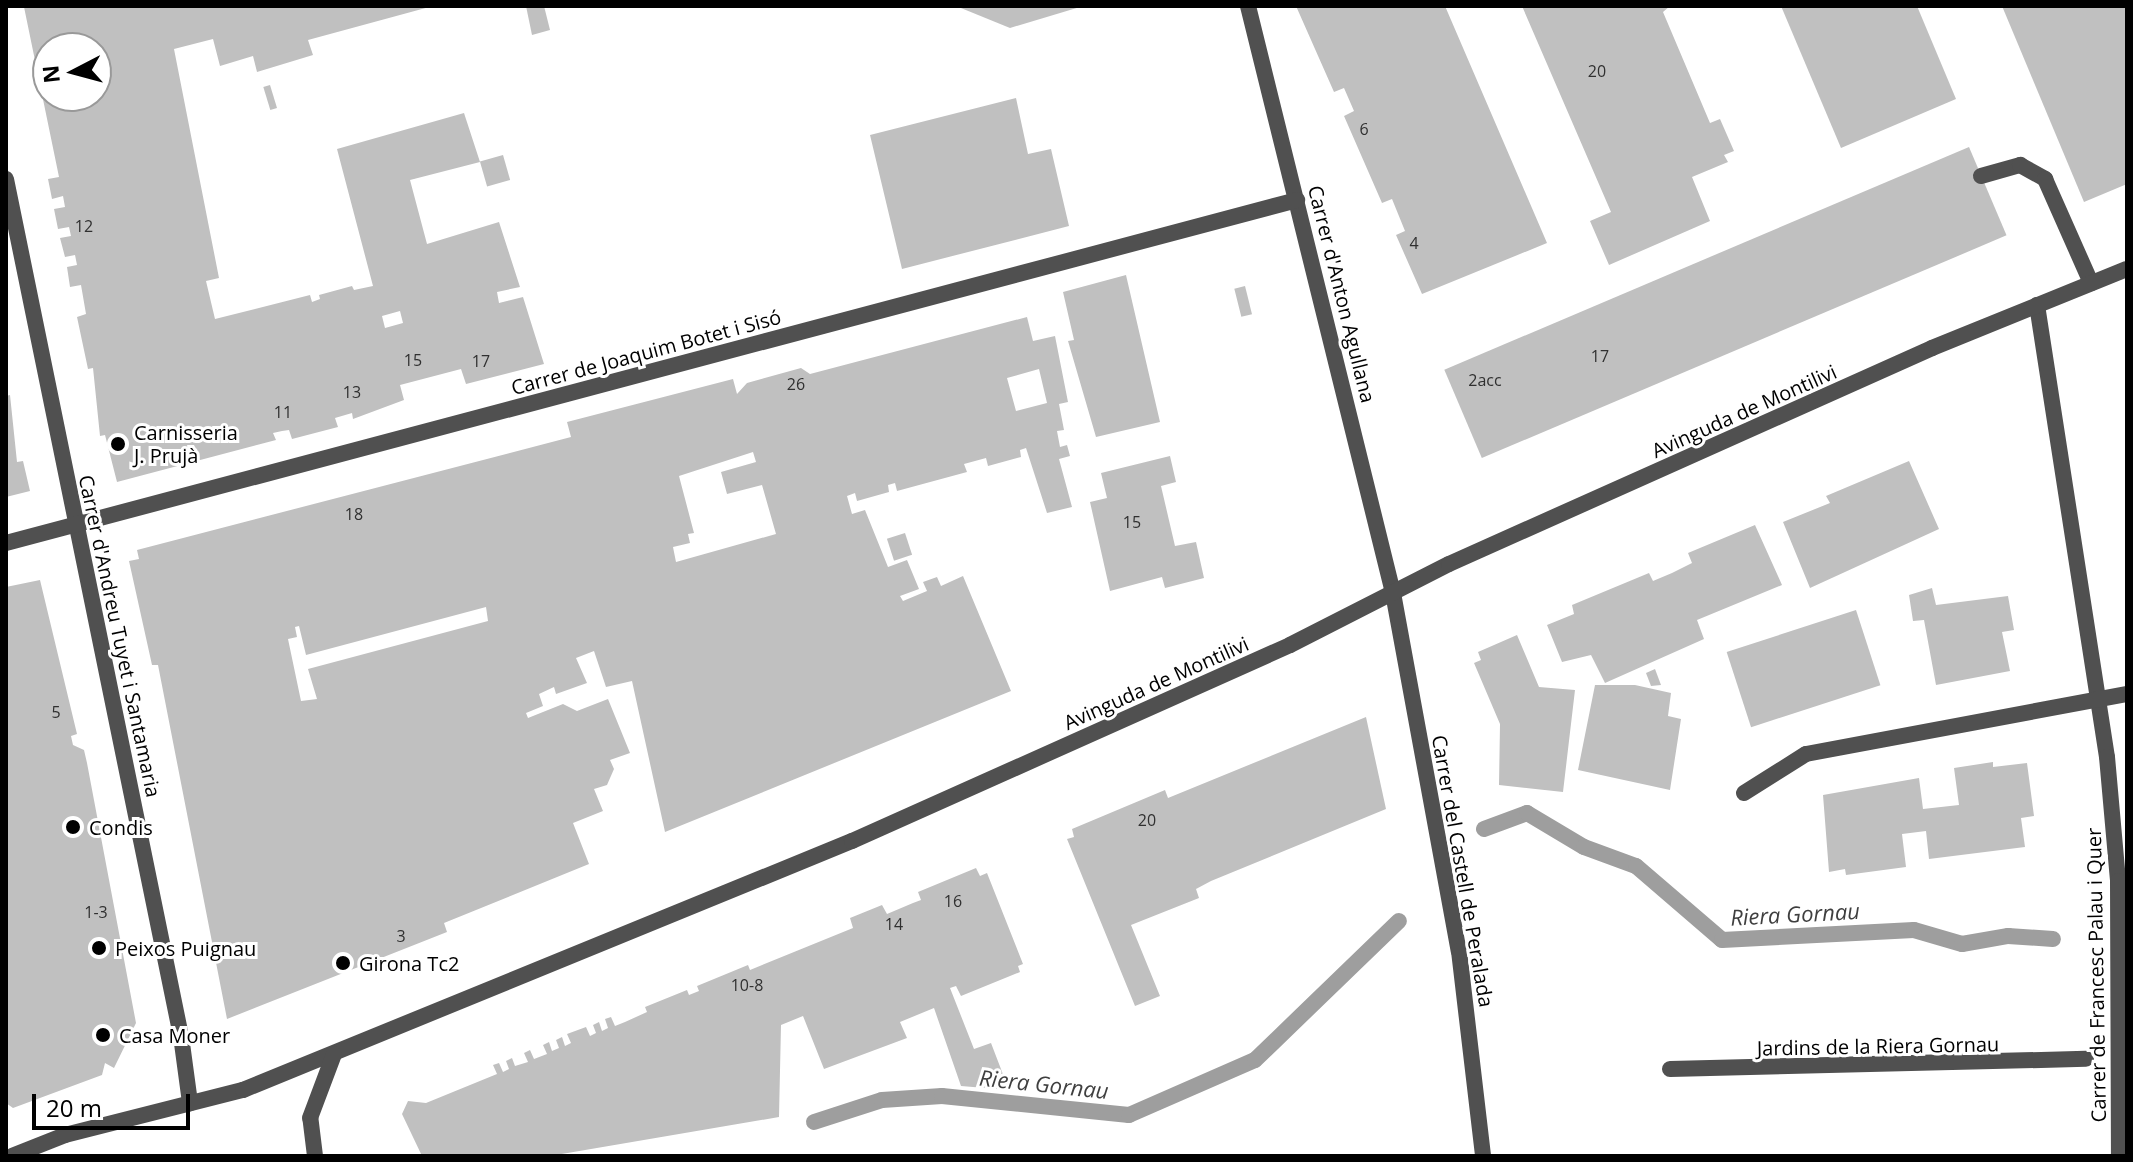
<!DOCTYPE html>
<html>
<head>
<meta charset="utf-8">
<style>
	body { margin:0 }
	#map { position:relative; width:2133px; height:1162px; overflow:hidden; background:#fff; font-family:"Open Sans",sans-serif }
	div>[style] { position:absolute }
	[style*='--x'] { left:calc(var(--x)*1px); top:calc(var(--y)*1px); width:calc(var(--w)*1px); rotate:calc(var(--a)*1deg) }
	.stream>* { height:16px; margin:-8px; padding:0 8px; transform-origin:8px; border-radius:8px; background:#9e9e9e }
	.building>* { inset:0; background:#c0c0c0; transform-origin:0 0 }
	.lane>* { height:16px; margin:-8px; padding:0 8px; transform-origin:8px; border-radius:8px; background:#505050 }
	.street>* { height:16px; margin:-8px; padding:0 8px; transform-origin:8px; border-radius:8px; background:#505050 }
	.dots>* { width:22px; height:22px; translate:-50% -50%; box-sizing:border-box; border:4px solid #fff; border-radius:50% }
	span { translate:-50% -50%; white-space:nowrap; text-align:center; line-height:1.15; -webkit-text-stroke:6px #fff; paint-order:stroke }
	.number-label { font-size:16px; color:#303030 }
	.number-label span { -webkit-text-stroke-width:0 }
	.street-label { font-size:20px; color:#000 }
	.poi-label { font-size:20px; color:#000 }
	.left { translate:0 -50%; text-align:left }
	.water-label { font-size:22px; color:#3f3f3f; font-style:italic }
	.frame { position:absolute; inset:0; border:8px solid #000; pointer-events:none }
	.north { position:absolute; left:32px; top:32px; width:80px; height:80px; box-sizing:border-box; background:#fff; border:2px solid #999; border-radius:50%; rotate:264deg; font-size:22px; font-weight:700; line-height:32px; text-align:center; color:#000 }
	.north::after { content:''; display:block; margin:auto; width:28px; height:36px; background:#000; clip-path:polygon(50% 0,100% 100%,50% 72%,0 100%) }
	.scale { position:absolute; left:32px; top:1094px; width:158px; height:36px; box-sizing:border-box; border:4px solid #000; border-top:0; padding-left:10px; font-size:24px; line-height:28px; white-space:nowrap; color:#000; -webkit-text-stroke:6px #fff; paint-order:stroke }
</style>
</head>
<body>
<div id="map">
	<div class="stream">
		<i style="--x:1484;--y:829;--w:46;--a:-20.4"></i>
		<i style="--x:1527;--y:813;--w:66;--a:30.8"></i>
		<i style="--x:1584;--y:847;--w:55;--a:20.1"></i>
		<i style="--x:1636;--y:866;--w:113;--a:40.7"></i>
		<i style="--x:1722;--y:940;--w:192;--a:-3"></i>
		<i style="--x:1914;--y:930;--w:50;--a:16.3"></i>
		<i style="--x:1962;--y:944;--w:47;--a:-9.9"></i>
		<i style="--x:2008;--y:936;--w:45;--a:3.8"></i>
		<i style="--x:814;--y:1122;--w:71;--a:-17.9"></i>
		<i style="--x:882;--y:1100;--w:60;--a:-3.8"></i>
		<i style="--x:942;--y:1096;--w:188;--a:5.8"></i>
		<i style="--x:1129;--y:1115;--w:137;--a:-23.6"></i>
		<i style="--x:1255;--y:1060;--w:200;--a:-44"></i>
	</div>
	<div class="building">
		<i style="clip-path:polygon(evenodd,433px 6px,308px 40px,313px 55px,257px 72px,253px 56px,220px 66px,213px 39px,174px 49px,219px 278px,206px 281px,215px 319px,310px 295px,312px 302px,320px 299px,319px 295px,352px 286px,354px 290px,373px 286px,337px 149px,464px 113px,480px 162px,410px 180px,427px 244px,499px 222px,520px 287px,497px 292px,499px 303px,523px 297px,544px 364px,466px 384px,461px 369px,400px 385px,404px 400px,353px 419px,352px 413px,335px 418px,338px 427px,292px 439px,289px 430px,282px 431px,273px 433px,276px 440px,117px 482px,105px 435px,100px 436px,93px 368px,88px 369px,77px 317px,86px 314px,81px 285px,70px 287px,67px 267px,77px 265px,75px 255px,65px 257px,60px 238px,71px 236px,69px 227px,58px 229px,54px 209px,65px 207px,63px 196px,52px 199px,48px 179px,59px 177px,24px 7px,433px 6px,48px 48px,96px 48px,96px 96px,48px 96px,48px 48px,433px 6px,400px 311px,403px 323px,385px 328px,382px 316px,400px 311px)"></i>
		<i style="clip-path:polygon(526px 6px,544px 6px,550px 30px,532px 35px)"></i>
		<i style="clip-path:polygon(956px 6px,1080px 6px,1080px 7px,1010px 28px)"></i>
		<i style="clip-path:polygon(1296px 6px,1445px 6px,1547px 243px,1422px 294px,1396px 235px,1405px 231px,1392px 199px,1382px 203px,1344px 116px,1354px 111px,1344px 88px,1334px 92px)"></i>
		<i style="clip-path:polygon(1522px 6px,1670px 6px,1663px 12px,1710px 123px,1720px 119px,1734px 151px,1724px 155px,1728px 162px,1692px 177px,1710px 221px,1609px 265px,1590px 221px,1611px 212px)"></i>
		<i style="clip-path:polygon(1781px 6px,1917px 6px,1956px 99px,1841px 148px)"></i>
		<i style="clip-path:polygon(2002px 6px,2127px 6px,2127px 184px,2084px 202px)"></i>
		<i style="left:270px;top:85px;width:24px;height:7px;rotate:73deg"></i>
		<i style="clip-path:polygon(1016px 98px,1028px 154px,1051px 149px,1069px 226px,902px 269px,870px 135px)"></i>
		<i style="left:1969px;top:147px;width:96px;height:570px;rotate:67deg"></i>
		<i style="left:503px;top:155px;width:26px;height:24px;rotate:74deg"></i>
		<i style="clip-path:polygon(1126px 275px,1160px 422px,1096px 437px,1068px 341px,1074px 340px,1063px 292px)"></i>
		<i style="left:1245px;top:286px;width:29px;height:11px;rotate:76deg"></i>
		<i style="clip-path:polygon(evenodd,1027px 317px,1033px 341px,1055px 336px,1068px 402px,1059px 404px,1064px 430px,1057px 431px,1060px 447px,1067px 445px,1070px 456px,1059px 459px,1072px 507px,1047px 513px,1026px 448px,1020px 450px,1021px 457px,988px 466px,986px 458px,964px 464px,967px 472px,897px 491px,895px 483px,888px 485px,889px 492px,857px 501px,855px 493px,847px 496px,852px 514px,865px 510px,888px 567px,907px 560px,919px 589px,900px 596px,903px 601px,927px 591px,923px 582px,937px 577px,941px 586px,963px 576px,1011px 691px,665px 832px,632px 681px,606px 687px,594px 651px,576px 658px,587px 683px,556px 694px,554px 687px,539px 694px,543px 706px,526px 713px,528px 718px,563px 704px,577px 711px,608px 699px,630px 753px,610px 760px,614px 769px,607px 785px,594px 789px,603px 811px,573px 823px,589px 864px,444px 923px,447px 932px,227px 1019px,158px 665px,152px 665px,129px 561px,139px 559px,137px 550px,571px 437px,567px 422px,733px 379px,737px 394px,747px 383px,801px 368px,810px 374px,1027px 317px,1039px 369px,1047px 403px,1016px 411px,1007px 378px,1039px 369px,1027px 317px,753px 452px,756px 462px,721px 472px,727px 494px,762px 485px,776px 534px,676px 562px,673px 547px,690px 543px,688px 534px,694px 533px,679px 476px,753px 452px,1027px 317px,486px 607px,488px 621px,308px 669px,317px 699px,301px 701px,288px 639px,297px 637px,295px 627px,299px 626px,306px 655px,486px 607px)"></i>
		<i style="clip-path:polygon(10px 395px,17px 462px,23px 461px,30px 491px,6px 497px,6px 396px)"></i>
		<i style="clip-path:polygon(1170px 456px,1176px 482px,1161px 486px,1175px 546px,1196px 542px,1204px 578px,1165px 588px,1162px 577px,1110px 591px,1090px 502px,1107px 498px,1101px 473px)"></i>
		<i style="clip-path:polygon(1909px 461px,1939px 529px,1810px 588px,1783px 522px,1830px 503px,1826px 496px)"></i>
		<i style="clip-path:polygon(1755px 525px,1782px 585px,1697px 620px,1704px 639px,1605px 683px,1591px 655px,1562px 662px,1547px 625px,1574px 614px,1572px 605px,1649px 573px,1653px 581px,1672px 573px,1692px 563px,1688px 553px)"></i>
		<i style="left:905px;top:533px;width:23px;height:19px;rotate:72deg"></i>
		<i style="clip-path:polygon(40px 580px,77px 734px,71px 736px,73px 745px,84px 750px,87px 763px,136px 1023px,114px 1068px,105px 1063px,102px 1075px,13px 1108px,6px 1103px,6px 587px)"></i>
		<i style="clip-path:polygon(1932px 588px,1936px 605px,2008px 596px,2014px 630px,2002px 632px,2010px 671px,1936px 685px,1924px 620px,1913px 621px,1909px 595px)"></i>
		<i style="left:1856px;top:610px;width:79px;height:136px;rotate:72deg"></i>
		<i style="clip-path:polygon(1517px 635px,1539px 687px,1575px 690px,1563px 792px,1499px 785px,1500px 724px,1474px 663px,1481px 660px,1478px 652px)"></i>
		<i style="clip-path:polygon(1655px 669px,1661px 685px,1651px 686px,1646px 673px)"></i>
		<i style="clip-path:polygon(1595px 685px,1635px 685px,1671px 693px,1668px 716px,1681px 719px,1670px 790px,1578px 770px)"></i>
		<i style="clip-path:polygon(1366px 717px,1386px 809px,1211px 881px,1196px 889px,1199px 898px,1131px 925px,1160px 996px,1135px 1006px,1067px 839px,1074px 837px,1072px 829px,1165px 790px,1168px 798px)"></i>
		<i style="clip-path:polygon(1993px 762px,1993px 767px,2027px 763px,2034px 816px,2021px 818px,2025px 847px,1929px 859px,1926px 831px,1902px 834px,1906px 867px,1846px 875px,1845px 869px,1829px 872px,1823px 795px,1919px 778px,1923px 809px,1959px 805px,1954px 768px)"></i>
		<i style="clip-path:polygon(976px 868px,980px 876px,987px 873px,1023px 964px,1018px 966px,1020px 972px,961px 996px,956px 986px,950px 988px,974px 1049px,991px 1043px,1009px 1090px,961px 1086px,934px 1008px,900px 1022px,907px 1038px,824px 1069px,803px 1016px,781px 1025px,779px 1117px,550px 1156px,422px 1156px,402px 1114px,408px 1101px,426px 1103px,497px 1074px,493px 1065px,499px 1063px,503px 1072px,509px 1069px,506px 1061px,512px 1058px,515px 1066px,528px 1062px,524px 1053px,530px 1050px,534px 1059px,547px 1054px,543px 1045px,549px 1042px,552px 1051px,559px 1048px,556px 1040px,562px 1037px,565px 1046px,571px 1043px,567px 1034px,586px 1027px,590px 1036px,596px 1033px,593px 1025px,599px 1022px,602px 1031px,608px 1028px,605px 1019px,611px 1017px,615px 1026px,625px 1022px,647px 1012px,645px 1007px,687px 990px,689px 995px,699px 991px,697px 986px,748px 965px,750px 970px,853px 928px,850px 918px,882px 905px,887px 914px,913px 903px,921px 900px,918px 892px)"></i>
	</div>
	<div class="lane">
		<i style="--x:1981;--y:176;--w:41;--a:-15.8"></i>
		<i style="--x:2020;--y:165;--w:29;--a:29"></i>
		<i style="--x:2045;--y:179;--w:114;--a:66.1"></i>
	</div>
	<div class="street">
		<i style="--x:1248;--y:6;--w:605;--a:76.12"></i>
		<i style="--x:1393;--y:593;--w:364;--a:79.6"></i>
		<i style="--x:1459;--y:951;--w:206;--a:83.3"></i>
		<i style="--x:6;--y:179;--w:875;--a:78.46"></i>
		<i style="--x:181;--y:1036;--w:68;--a:82.3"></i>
		<i style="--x:2037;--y:305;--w:457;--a:81.2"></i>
		<i style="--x:2107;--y:757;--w:124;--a:84.9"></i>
		<i style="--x:2118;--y:881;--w:275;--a:89.8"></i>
		<i style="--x:6;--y:543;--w:1336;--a:-14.88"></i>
		<i style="--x:1744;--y:793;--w:73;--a:-32.2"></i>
		<i style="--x:1806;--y:754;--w:327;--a:-10.6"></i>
		<i style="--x:1670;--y:1069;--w:416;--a:-1.4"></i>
		<i style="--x:12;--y:1156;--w:57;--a:-21.6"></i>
		<i style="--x:65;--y:1135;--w:184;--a:-14.2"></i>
		<i style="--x:243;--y:1090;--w:658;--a:-22.24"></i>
		<i style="--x:852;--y:841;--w:480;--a:-24.1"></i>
		<i style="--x:1290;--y:645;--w:178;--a:-27"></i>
		<i style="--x:1449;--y:564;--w:529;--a:-24.09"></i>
		<i style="--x:1932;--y:348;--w:210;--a:-22.1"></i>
		<i style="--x:315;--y:1156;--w:38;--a:-97"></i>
		<i style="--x:310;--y:1118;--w:68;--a:-69.4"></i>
	</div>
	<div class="dots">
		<i style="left:118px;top:444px;background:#000"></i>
		<i style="left:73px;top:827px;background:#000"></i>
		<i style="left:99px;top:948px;background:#000"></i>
		<i style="left:343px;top:963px;background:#000"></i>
		<i style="left:103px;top:1035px;background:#000"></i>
	</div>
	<div class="number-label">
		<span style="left:1597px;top:71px">20</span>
		<span style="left:1364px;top:129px">6</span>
		<span style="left:84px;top:226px">12</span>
		<span style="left:1414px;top:243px">4</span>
		<span style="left:1600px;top:356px">17</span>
		<span style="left:413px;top:360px">15</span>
		<span style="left:481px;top:361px">17</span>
		<span style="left:1485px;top:380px">2acc</span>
		<span style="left:796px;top:384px">26</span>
		<span style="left:352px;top:392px">13</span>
		<span style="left:283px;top:412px">11</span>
		<span style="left:354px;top:514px">18</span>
		<span style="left:1132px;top:522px">15</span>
		<span style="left:56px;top:712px">5</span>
		<span style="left:1147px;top:820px">20</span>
		<span style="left:953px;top:901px">16</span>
		<span style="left:96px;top:912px">1-3</span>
		<span style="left:894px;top:924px">14</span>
		<span style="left:401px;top:936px">3</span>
		<span style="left:747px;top:985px">10-8</span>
	</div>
	<div class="street-label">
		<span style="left:1342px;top:294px;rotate:76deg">Carrer d'Anton Agullana</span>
		<span style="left:646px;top:352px;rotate:-15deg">Carrer de Joaquim Botet i Sisó</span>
		<span style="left:1744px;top:411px;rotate:-24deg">Avinguda de Montilivi</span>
		<span style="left:120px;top:636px;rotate:78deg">Carrer d'Andreu Tuyet i Santamaria</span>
		<span style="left:1156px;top:683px;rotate:-24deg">Avinguda de Montilivi</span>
		<span style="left:1463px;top:871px;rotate:80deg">Carrer del Castell de Peralada</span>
		<span style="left:2096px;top:975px;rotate:-91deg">Carrer de Francesc Palau i Quer</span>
		<span style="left:1878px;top:1046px;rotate:-1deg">Jardins de la Riera Gornau</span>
	</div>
	<div class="poi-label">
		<span class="left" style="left:134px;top:444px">Carnisseria<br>J. Prujà</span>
		<span class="left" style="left:89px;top:827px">Condis</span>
		<span class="left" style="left:115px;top:948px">Peixos Puignau</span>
		<span class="left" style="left:359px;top:963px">Girona Tc2</span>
		<span class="left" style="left:119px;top:1035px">Casa Moner</span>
	</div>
	<div class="water-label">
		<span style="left:1795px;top:914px;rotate:-3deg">Riera Gornau</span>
		<span style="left:1044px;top:1084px;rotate:6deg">Riera Gornau</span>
	</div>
	<div class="frame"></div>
	<div class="north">N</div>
	<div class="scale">20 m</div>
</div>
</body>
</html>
